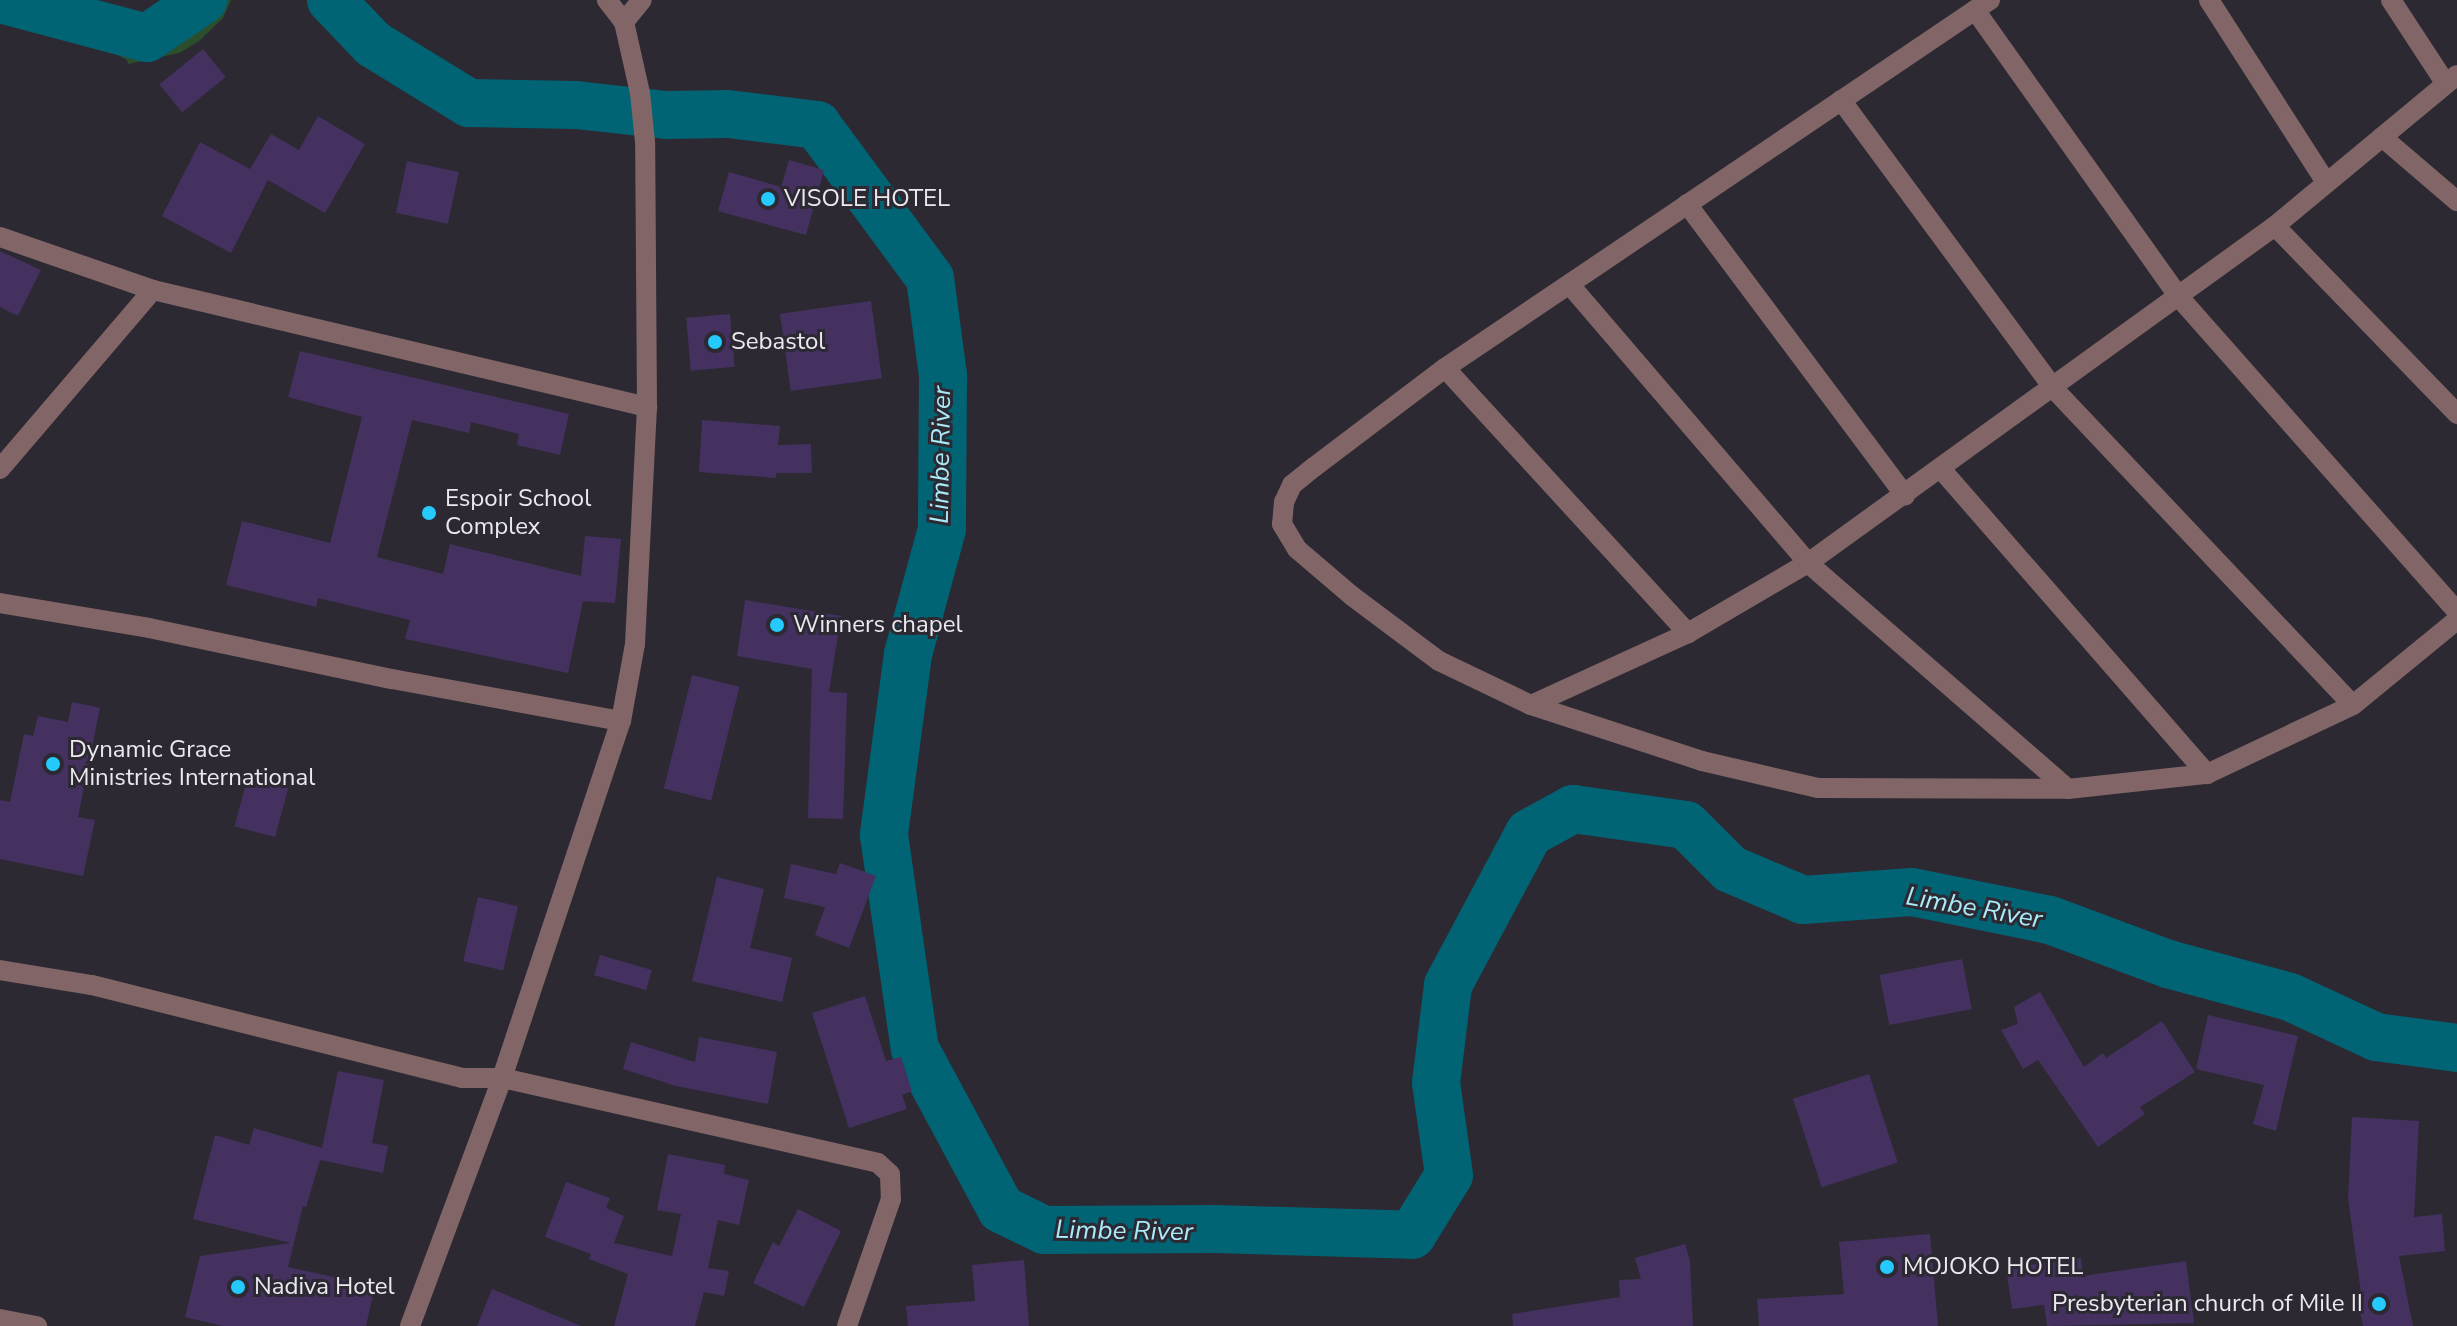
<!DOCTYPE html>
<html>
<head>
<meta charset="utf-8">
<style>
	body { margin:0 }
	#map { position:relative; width:2457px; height:1326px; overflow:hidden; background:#2c2932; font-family:"Nunito Sans",sans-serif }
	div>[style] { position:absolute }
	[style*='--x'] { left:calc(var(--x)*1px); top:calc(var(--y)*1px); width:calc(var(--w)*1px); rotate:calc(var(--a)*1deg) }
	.green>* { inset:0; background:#2c4e2c }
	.river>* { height:48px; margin:-24px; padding:0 24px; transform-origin:24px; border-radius:24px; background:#006475 }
	.building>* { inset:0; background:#443160; transform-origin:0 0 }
	.minor>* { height:20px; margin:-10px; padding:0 10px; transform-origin:10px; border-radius:10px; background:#826667 }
	.dots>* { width:22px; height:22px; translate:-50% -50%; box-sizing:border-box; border:4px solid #2c2932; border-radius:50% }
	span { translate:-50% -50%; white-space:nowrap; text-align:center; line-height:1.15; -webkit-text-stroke:6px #2c2932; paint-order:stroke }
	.poi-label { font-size:24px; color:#ebe9ef }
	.left { translate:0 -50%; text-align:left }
	.right { translate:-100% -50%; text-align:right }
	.water-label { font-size:26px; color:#abeaf9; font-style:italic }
</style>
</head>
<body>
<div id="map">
	<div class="green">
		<i style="clip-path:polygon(46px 0,89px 0,145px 13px,165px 10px,180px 0,231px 0,223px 18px,198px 42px,179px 53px,128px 64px,127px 60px,109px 50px,76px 43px,67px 36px,57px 26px)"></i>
	</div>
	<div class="river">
		<i style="--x:4;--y:0;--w:148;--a:14.9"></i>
		<i style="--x:147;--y:38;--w:68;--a:-34.2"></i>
		<i style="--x:331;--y:0;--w:61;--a:46.3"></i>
		<i style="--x:373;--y:44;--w:113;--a:31.6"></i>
		<i style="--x:469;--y:103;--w:107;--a:1.1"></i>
		<i style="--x:576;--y:105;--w:91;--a:6.3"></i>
		<i style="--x:666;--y:115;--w:62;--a:-0.9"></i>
		<i style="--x:728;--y:114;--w:90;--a:7"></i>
		<i style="--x:817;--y:125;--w:190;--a:53.6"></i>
		<i style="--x:930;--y:278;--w:98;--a:82.4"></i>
		<i style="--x:943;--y:375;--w:154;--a:90.4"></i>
		<i style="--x:942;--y:529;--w:130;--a:105.2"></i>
		<i style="--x:908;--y:654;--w:183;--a:97.6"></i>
		<i style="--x:884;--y:835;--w:216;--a:81.8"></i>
		<i style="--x:915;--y:1049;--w:182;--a:61.7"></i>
		<i style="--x:1001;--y:1209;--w:48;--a:26"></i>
		<i style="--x:1044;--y:1230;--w:171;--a:-0.3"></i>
		<i style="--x:1215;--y:1229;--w:197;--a:1.7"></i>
		<i style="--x:1412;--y:1235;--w:70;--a:-58.3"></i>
		<i style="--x:1449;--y:1175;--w:93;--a:-98"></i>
		<i style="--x:1436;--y:1083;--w:99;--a:-83"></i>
		<i style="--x:1448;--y:985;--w:172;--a:-61.9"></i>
		<i style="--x:1529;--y:833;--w:50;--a:-28.6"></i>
		<i style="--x:1573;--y:809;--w:114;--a:8.1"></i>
		<i style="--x:1686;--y:825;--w:62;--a:45"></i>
		<i style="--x:1730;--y:869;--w:79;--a:23"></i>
		<i style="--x:1803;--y:900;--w:109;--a:-4.2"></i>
		<i style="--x:1912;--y:892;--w:141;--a:11.5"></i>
		<i style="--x:2050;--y:920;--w:126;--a:20.4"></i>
		<i style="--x:2168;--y:964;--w:126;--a:15.1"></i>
		<i style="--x:2290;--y:997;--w:95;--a:24.9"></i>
		<i style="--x:2376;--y:1037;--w:82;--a:7.7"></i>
	</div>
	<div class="building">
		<i style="left:203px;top:49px;width:36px;height:56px;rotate:51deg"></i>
		<i style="clip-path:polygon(318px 116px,365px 144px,325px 213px,268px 180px,231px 253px,162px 216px,200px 142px,250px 169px,271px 134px,299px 150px)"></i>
		<i style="clip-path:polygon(789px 160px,824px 170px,806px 235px,718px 211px,729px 172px,781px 187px)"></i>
		<i style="left:407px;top:161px;width:53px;height:53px;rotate:12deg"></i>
		<i style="clip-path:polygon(0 251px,41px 270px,18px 316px,0 307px)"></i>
		<i style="left:871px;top:301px;width:78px;height:92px;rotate:82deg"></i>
		<i style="left:730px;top:314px;width:53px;height:44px;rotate:85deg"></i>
		<i style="clip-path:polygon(300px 351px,569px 414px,560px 455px,517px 445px,519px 434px,471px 422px,469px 433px,412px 420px,377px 557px,443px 574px,450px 544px,581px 576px,585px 536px,621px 539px,615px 603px,583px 601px,568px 673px,405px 639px,410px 620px,318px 598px,316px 607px,226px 585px,242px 521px,330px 543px,362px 417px,288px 397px)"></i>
		<i style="clip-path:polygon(702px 420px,780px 426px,778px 445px,811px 444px,812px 473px,776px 473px,776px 478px,699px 472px)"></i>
		<i style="clip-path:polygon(745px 600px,841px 616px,829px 692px,847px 693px,843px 819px,808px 818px,812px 669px,737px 656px)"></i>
		<i style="left:692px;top:675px;width:49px;height:117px;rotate:14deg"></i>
		<i style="clip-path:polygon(72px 702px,100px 708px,78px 817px,95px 820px,83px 876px,0 859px,0 800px,10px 802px,24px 734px,33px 736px,38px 716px,68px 722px)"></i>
		<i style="left:248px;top:776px;width:42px;height:52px;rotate:15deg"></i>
		<i style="clip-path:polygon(840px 863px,876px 876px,849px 948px,815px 935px,825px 907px,784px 898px,791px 864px,836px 874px)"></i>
		<i style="clip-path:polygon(717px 877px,764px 889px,750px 948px,792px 958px,782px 1002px,692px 981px)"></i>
		<i style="left:478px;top:897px;width:41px;height:66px;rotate:13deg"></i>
		<i style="left:600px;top:955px;width:54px;height:21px;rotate:16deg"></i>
		<i style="left:1962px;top:959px;width:51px;height:84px;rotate:79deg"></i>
		<i style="clip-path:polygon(2040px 992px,2084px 1067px,2103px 1053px,2106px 1058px,2162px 1021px,2195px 1072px,2140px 1107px,2145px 1114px,2098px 1147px,2038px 1060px,2023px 1069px,2001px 1030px,2018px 1024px,2014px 1007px)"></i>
		<i style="clip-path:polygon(865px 996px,886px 1061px,901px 1057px,912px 1091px,902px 1095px,907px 1109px,849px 1128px,812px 1013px)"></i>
		<i style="clip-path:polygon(2208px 1015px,2298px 1036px,2276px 1131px,2253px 1124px,2264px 1085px,2196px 1069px)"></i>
		<i style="clip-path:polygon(699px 1037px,777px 1052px,768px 1104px,676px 1086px,623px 1069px,631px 1042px,695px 1062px)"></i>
		<i style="clip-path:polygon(338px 1071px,384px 1080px,372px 1143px,388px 1146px,383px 1173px,320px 1160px,321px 1157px,306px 1207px,303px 1206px,288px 1267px,375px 1286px,366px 1326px,222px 1326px,185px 1317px,200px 1256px,291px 1243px,193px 1219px,215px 1135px,249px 1145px,254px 1128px,322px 1148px)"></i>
		<i style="left:1869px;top:1074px;width:93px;height:80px;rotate:72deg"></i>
		<i style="clip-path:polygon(2352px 1117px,2419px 1121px,2414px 1217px,2442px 1214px,2445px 1251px,2399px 1256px,2413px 1326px,2363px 1326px,2356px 1294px,2361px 1293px,2348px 1199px)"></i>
		<i style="clip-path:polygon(668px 1154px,725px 1165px,724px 1174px,749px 1180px,739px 1225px,718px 1220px,708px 1268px,729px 1271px,724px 1296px,704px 1292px,695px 1326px,614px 1326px,628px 1274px,589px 1259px,591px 1254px,545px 1237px,566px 1182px,610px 1198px,606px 1208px,624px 1216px,614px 1243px,672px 1256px,681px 1214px,657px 1210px)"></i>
		<i style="clip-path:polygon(798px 1209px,841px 1231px,804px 1307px,753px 1283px,773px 1242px,779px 1246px)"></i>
		<i style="clip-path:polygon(1930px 1234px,1938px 1326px,1759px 1326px,1757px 1299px,1844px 1294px,1839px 1242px)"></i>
		<i style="clip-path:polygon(1685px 1244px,1690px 1261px,1693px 1326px,1513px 1326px,1512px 1314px,1620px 1297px,1619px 1280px,1641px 1279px,1635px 1258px)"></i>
		<i style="clip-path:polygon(2081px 1258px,2083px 1276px,2186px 1261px,2194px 1323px,2047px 1326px,2044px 1305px,2012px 1309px,2006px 1268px)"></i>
		<i style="clip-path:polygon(1024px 1260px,1029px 1326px,908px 1326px,906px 1306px,975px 1301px,972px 1265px)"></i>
		<i style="clip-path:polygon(492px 1289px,581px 1326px,477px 1326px)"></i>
	</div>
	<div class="minor">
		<i style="--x:1990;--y:0;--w:658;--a:145.97"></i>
		<i style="--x:1445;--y:368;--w:164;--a:142.9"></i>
		<i style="--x:1314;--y:467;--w:28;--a:141"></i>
		<i style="--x:1292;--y:485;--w:19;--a:115"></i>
		<i style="--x:1284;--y:502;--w:22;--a:95"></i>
		<i style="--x:1282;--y:524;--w:29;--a:59"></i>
		<i style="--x:1297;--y:549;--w:72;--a:40.5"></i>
		<i style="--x:1352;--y:596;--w:109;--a:36.8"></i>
		<i style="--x:1439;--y:661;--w:102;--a:25.6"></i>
		<i style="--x:1531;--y:705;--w:180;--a:18.1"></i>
		<i style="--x:1702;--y:761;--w:119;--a:13.1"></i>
		<i style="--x:1818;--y:788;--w:250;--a:0.2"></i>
		<i style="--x:2068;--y:789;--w:140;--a:-6.2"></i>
		<i style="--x:2207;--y:774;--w:161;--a:-25.3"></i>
		<i style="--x:2353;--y:705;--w:134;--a:-39.3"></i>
		<i style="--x:2209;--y:0;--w:215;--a:57.3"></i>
		<i style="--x:2391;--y:0;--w:100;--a:56.8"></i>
		<i style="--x:1975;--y:10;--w:351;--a:54.6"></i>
		<i style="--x:2178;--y:296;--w:421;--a:48.5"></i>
		<i style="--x:624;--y:22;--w:28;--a:-51"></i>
		<i style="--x:1841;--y:100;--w:358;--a:53.6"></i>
		<i style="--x:2053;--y:388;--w:436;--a:46.6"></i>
		<i style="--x:2382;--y:137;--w:99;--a:40.5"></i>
		<i style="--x:1687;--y:204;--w:364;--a:53.2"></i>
		<i style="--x:2275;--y:226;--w:262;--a:45.9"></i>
		<i style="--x:0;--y:237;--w:162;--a:19.1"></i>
		<i style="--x:153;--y:290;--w:508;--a:13.32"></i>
		<i style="--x:1570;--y:285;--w:366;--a:49.4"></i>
		<i style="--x:1808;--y:563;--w:344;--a:41"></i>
		<i style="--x:1445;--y:368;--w:360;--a:47.5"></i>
		<i style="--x:0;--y:469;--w:235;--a:-49.5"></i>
		<i style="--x:1941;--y:469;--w:405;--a:48.9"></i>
		<i style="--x:0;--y:603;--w:151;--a:9.5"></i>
		<i style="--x:149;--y:628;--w:248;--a:11.9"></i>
		<i style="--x:392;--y:679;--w:233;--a:10.4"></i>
		<i style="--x:1531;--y:705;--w:173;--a:-24.6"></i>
		<i style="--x:1688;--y:633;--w:139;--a:-30.3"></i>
		<i style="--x:1808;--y:563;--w:576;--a:-35.82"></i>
		<i style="--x:2275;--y:226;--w:236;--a:-39.7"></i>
		<i style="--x:0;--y:970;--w:93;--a:9.3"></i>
		<i style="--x:92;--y:985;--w:382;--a:14.1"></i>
		<i style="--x:462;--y:1078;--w:40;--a:0"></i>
		<i style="--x:502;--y:1078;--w:385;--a:12.7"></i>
		<i style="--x:878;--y:1163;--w:16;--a:43"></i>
		<i style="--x:890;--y:1174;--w:25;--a:88"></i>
		<i style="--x:891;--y:1199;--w:134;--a:109.1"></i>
		<i style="--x:0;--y:1319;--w:38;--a:11"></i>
		<i style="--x:410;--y:1326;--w:265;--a:-69.6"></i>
		<i style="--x:502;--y:1078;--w:376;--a:-71.6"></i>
		<i style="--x:621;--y:721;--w:78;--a:-79.7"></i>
		<i style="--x:635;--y:644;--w:237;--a:-87.1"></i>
		<i style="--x:647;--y:407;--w:265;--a:-90.4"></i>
		<i style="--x:645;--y:142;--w:49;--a:-95.8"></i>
		<i style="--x:640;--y:93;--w:73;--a:-102.7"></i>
		<i style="--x:624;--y:22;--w:28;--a:-128"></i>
	</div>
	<div class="dots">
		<i style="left:768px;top:199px;background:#25c9fe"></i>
		<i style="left:715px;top:342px;background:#25c9fe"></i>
		<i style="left:429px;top:513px;background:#25c9fe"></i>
		<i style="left:777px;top:625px;background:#25c9fe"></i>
		<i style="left:53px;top:764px;background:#25c9fe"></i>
		<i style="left:1887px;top:1267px;background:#25c9fe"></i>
		<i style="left:238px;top:1287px;background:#25c9fe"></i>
		<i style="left:2379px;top:1304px;background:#25c9fe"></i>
	</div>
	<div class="poi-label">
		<span class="left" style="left:784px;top:199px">VISOLE HOTEL</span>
		<span class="left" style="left:731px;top:342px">Sebastol</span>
		<span class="left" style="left:445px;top:513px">Espoir School<br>Complex</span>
		<span class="left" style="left:793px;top:625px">Winners chapel</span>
		<span class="left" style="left:69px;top:764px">Dynamic Grace<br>Ministries International</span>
		<span class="left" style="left:1903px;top:1267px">MOJOKO HOTEL</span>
		<span class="left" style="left:254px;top:1287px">Nadiva Hotel</span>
		<span class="right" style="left:2363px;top:1304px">Presbyterian church of Mile II</span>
	</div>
	<div class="water-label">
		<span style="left:941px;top:455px;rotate:-89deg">Limbe River</span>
		<span style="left:1974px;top:908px;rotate:10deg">Limbe River</span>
		<span style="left:1124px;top:1231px;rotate:1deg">Limbe River</span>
	</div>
</div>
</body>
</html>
